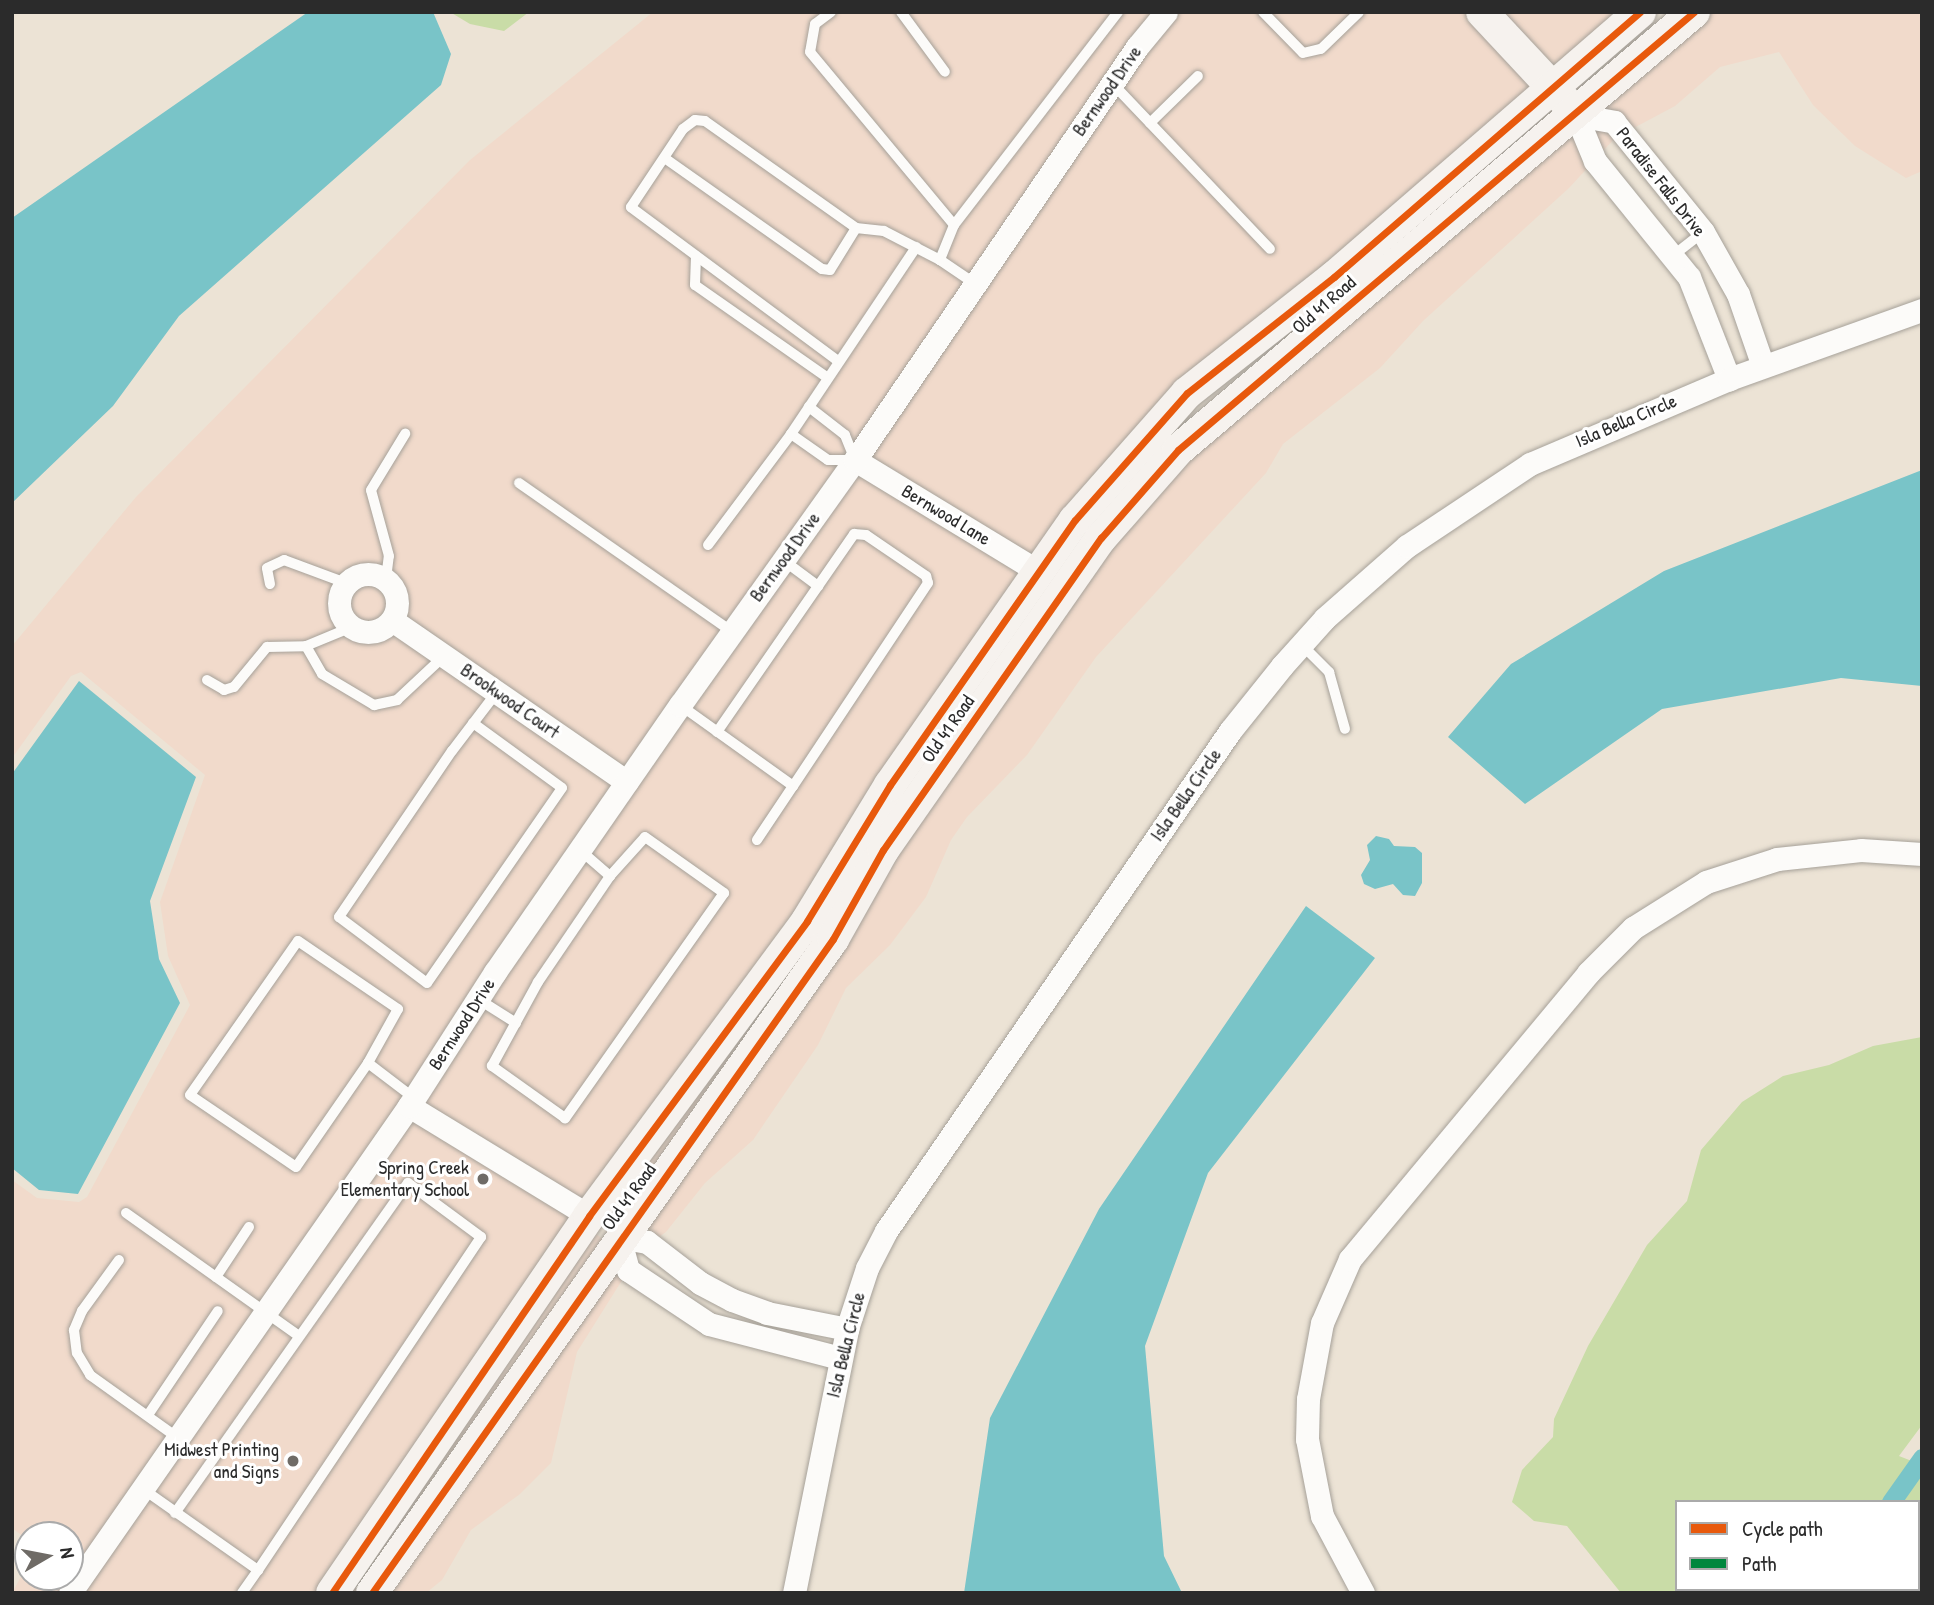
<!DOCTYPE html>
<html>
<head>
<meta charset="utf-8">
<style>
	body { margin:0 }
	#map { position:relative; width:1934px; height:1605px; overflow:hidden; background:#ece3d5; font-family:"Patrick Hand",sans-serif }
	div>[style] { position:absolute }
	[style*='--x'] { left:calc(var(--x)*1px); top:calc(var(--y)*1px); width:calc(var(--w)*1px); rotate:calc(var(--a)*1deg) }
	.built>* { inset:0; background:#f1dacb }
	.green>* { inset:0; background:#c9dca7 }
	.water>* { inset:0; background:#79c4c8 }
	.canal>* { height:19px; margin:-9.5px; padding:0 9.5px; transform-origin:9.5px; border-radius:9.5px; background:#79c4c8 }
	.roads { filter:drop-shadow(0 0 2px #a6a199) drop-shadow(0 0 2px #a6a199) }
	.lane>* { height:10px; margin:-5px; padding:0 5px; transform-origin:5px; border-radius:5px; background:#fcfbf9 }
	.street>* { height:23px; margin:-11.5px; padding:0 11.5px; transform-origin:11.5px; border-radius:11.5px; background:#fcfbf9 }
	.street>.ring { margin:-11.5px; padding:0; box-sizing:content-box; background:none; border:23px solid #fcfbf9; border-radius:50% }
	.secondary>* { height:32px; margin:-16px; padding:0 16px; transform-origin:16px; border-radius:16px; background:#f6f2ee }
	.quiet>* { height:5px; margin-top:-2.5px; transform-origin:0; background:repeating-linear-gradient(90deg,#00873e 0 10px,transparent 0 15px) }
	.cycleway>* { height:7px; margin:-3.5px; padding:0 3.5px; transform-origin:3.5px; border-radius:3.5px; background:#e8590c }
	.dots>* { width:19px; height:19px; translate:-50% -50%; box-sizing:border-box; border:4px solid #fff; border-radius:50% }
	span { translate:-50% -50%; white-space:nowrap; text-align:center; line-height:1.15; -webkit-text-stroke:6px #fff; paint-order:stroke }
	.street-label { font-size:19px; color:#2b2b2b }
	.poi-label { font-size:19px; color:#2b2b2b }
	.right { translate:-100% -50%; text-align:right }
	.frame { position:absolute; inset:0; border:14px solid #2b2b2b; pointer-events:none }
	.legend { position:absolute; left:1675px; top:1500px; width:245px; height:91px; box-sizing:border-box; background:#fff; border:2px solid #aaa; margin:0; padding:9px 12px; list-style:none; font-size:21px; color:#2b2b2b }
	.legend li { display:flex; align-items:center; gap:14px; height:35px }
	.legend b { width:35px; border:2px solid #aaa }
	.north { position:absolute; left:14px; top:1521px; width:70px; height:70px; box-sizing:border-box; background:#fff; border:2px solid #aaa; border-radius:50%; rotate:80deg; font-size:19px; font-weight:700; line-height:28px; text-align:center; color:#2b2b2b }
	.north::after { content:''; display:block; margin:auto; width:24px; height:32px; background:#6f6b66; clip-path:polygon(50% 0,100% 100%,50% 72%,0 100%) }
</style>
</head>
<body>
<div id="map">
	<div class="built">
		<i style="clip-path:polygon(653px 12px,1467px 12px,1540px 87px,1187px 380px,797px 916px,319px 1593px,12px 1593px,28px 1564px,28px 1577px,70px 1577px,70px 1535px,28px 1535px,28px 1540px,12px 1528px,12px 1180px,37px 1198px,79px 1202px,87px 1197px,190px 1005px,168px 956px,160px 902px,205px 775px,81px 672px,71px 676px,12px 758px,12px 646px,136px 497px,470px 160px)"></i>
		<i style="clip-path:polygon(1497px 12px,1625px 12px,1557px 73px)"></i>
		<i style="clip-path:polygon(1710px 12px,1922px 12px,1922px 171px,1906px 178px,1855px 146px,1813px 105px,1779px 52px,1720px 67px,1675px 106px,1615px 138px,1569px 188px,1423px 321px,1380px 368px,1283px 444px,1266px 473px,1096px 657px,1027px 755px,967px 817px,951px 840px,926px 897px,890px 945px,846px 988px,818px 1045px,753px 1140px,705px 1183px,666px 1232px,641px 1250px,577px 1352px,551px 1463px,520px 1494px,471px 1530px,442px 1580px,426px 1593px,385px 1593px,1072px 593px,1186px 457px)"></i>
		<i style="clip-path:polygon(1039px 584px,1048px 591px,823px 934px,617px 1223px,604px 1214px)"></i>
		<i style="clip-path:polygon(592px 1231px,604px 1240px,359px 1593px,346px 1593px)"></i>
	</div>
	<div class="green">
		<i style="clip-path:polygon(450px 12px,529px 12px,504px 31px,470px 24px)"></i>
		<i style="clip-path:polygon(1922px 1037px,1922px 1425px,1899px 1456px,1922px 1465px,1922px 1547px,1918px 1548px,1918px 1502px,1677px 1502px,1677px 1589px,1824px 1589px,1621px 1593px,1567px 1526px,1534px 1521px,1512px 1502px,1522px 1470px,1553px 1437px,1554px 1419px,1588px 1346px,1647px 1245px,1687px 1201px,1701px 1150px,1742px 1102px,1783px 1076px,1829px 1065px,1873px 1046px)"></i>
	</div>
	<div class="water">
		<i style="clip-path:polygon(308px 12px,433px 12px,451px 54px,441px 85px,179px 316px,113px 406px,12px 503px,12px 218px)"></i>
		<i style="clip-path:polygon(1922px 470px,1922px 686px,1841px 678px,1662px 709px,1525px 804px,1448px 737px,1511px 664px,1664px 571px)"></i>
		<i style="clip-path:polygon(79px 681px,196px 777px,150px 901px,159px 959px,180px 1003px,78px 1194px,39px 1190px,12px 1168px,12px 774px)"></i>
		<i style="clip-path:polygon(1376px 836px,1389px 839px,1394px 846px,1415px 847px,1422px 853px,1422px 883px,1415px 896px,1403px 895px,1393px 884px,1375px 889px,1364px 884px,1361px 875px,1370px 860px,1367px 845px)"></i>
		<i style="clip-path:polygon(1306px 906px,1375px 958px,1208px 1173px,1145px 1346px,1164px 1556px,1182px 1593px,964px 1593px,990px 1418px,1099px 1209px)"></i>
	</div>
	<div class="canal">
		<i style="--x:1891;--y:1502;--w:54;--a:-54.8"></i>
		<i style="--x:1829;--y:1593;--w:4;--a:-63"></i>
	</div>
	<div class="roads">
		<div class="lane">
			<i style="--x:831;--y:12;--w:20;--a:143"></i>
			<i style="--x:815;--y:24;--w:28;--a:100"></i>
			<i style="--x:810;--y:52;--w:225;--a:50.2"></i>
			<i style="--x:954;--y:225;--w:38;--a:112"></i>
			<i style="--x:940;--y:260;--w:41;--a:34.1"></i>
			<i style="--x:901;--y:12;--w:74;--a:53.7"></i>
			<i style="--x:1263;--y:12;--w:57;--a:45.7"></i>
			<i style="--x:1303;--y:53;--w:18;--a:-13"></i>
			<i style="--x:1321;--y:49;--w:53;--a:-44.2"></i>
			<i style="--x:1112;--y:83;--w:229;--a:46.4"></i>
			<i style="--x:1150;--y:123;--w:67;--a:-44.4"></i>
			<i style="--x:666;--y:159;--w:191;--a:35.2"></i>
			<i style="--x:822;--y:269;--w:8;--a:7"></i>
			<i style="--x:830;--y:270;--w:49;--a:-58.2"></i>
			<i style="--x:954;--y:225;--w:269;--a:-52.4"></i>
			<i style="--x:1675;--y:254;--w:36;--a:-38"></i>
			<i style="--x:696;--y:256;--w:29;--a:92"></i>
			<i style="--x:695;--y:285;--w:162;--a:35"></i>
			<i style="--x:838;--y:361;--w:258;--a:-143.4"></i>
			<i style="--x:631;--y:207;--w:94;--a:-56.3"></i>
			<i style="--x:683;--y:129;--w:15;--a:-37"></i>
			<i style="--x:695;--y:120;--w:10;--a:6"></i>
			<i style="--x:705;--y:121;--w:185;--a:35.3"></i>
			<i style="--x:856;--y:228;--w:28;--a:6"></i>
			<i style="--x:884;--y:231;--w:63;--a:27.4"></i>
			<i style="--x:791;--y:434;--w:45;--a:35.1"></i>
			<i style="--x:828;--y:460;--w:27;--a:0"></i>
			<i style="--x:855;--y:460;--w:27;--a:-112"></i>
			<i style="--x:845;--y:435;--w:46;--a:-142.1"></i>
			<i style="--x:519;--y:483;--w:259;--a:34.9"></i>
			<i style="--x:708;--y:545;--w:139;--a:-53.2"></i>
			<i style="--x:791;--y:434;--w:225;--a:-56.2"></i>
			<i style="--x:783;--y:560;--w:44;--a:36.6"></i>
			<i style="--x:386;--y:579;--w:23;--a:-83"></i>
			<i style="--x:389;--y:556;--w:68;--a:-105.3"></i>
			<i style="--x:371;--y:490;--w:66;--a:-58.7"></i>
			<i style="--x:270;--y:584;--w:16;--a:-101"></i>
			<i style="--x:267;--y:568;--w:19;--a:-25"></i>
			<i style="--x:284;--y:560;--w:66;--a:20.4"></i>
			<i style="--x:1301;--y:644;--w:40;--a:45"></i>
			<i style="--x:1329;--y:672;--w:59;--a:74.3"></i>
			<i style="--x:306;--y:646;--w:32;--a:60"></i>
			<i style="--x:322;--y:674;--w:61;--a:30.8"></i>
			<i style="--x:374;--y:705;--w:24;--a:-12"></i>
			<i style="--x:397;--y:700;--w:64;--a:-43.1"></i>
			<i style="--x:207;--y:680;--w:20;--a:30"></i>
			<i style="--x:224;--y:690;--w:10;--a:-17"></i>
			<i style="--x:234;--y:687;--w:52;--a:-50.5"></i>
			<i style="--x:267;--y:647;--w:39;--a:-1"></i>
			<i style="--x:306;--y:646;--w:50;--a:-22.4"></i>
			<i style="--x:680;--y:705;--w:139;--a:35.6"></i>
			<i style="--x:793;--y:786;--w:65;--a:123.7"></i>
			<i style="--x:473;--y:723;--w:110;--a:36.1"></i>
			<i style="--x:562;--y:788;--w:237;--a:124.7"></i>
			<i style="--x:427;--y:983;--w:110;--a:-143.1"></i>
			<i style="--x:339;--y:917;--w:201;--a:-55.8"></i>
			<i style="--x:452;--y:751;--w:74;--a:-52.7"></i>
			<i style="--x:717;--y:732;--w:241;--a:-55.3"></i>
			<i style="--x:854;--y:534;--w:12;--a:5"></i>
			<i style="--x:866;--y:535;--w:73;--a:34.3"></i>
			<i style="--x:926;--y:576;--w:7;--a:74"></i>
			<i style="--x:928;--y:583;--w:244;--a:123.6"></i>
			<i style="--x:580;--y:850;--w:40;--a:41"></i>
			<i style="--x:610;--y:876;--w:52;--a:-48.1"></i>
			<i style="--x:645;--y:837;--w:97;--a:35.3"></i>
			<i style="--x:724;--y:893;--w:276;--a:125.2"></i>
			<i style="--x:565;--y:1118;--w:90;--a:-144.5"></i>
			<i style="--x:492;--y:1066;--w:96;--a:-61.3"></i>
			<i style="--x:538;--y:982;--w:128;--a:-55.8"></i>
			<i style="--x:478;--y:999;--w:45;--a:32.3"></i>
			<i style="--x:368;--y:1063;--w:126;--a:124.7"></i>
			<i style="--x:296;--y:1167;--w:128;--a:-145.8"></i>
			<i style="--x:190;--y:1095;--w:188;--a:-55"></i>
			<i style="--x:298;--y:941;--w:121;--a:34.2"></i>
			<i style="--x:398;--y:1009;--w:62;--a:119.1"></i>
			<i style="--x:368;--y:1063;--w:58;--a:37.3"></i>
			<i style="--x:126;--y:1213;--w:212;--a:35.4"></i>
			<i style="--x:119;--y:1260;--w:63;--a:126"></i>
			<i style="--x:82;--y:1311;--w:21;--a:113"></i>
			<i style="--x:74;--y:1330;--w:23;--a:83"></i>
			<i style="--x:77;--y:1353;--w:26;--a:59"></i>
			<i style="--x:90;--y:1375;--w:108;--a:35.6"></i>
			<i style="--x:216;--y:1277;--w:60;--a:-56.6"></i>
			<i style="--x:148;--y:1415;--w:125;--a:-56.1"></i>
			<i style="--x:143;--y:1489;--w:141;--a:35.2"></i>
			<i style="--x:258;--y:1570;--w:28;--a:125"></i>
			<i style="--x:175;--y:1513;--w:404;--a:-54.8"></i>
			<i style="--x:408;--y:1183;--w:91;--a:36.5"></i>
			<i style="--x:481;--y:1237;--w:401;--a:123.8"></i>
		</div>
		<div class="street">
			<i style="--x:1576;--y:115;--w:39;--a:10"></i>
			<i style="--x:1614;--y:122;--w:141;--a:51"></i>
			<i style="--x:1703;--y:232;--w:71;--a:60.6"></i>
			<i style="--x:1738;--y:294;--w:76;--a:70.9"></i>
			<i style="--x:1576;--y:115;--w:50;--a:67.6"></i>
			<i style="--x:1595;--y:161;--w:149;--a:51"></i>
			<i style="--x:1689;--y:277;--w:110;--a:68.6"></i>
			<i style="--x:855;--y:460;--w:212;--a:31.3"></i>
			<i class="ring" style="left:339px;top:574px;width:35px;height:35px"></i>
			<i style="--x:392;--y:620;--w:285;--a:34.6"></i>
			<i style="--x:409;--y:1106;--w:211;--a:31.4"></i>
			<i style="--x:840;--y:1358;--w:135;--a:-165.5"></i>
			<i style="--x:709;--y:1324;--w:97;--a:-146.3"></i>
			<i style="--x:628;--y:1270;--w:34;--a:-105"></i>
			<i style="--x:619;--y:1237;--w:28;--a:10"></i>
			<i style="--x:647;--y:1242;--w:67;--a:37.7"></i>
			<i style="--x:700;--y:1283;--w:36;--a:28"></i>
			<i style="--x:732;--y:1300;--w:37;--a:20"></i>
			<i style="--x:767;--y:1313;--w:82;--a:11.3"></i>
			<i style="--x:70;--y:1593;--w:593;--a:-55.16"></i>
			<i style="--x:409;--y:1106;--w:159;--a:-57.3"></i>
			<i style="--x:495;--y:972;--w:325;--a:-55.3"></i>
			<i style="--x:680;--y:705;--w:301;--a:-54.5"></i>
			<i style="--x:855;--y:460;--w:500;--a:-55.67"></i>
			<i style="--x:1137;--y:47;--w:45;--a:-50.4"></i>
			<i style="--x:794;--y:1593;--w:269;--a:-78.6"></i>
			<i style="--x:847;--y:1329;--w:64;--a:-71.8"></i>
			<i style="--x:867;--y:1268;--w:42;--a:-62.8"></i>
			<i style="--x:886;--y:1231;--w:607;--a:-55.47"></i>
			<i style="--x:1230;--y:731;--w:83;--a:-51.3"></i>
			<i style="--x:1282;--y:666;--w:64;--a:-48.1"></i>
			<i style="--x:1325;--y:618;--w:109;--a:-41.3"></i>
			<i style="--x:1407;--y:546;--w:148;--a:-33.7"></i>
			<i style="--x:1530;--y:464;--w:216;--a:-23.1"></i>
			<i style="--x:1729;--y:379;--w:205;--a:-19.7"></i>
			<i style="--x:1363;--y:1593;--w:87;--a:-118"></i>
			<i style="--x:1322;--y:1516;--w:78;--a:-101"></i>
			<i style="--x:1307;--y:1439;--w:40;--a:-88.6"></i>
			<i style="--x:1308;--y:1399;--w:77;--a:-79.6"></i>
			<i style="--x:1322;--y:1323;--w:70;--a:-66.4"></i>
			<i style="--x:1350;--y:1259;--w:372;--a:-50.2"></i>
			<i style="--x:1588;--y:973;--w:64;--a:-45"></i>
			<i style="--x:1633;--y:928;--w:86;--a:-32.2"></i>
			<i style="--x:1706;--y:882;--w:75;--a:-17.9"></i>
			<i style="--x:1777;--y:859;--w:84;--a:-6.1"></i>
			<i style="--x:1861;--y:850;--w:61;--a:3.8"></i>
		</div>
		<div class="secondary">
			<i style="--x:1482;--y:12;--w:125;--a:47"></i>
			<i style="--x:332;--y:1593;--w:456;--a:-55.7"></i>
			<i style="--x:589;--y:1216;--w:367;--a:-53.5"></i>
			<i style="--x:807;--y:921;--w:159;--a:-58.6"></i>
			<i style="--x:890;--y:785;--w:323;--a:-55.1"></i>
			<i style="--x:1075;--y:520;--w:169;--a:-48.6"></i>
			<i style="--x:1187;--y:393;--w:187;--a:-38.3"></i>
			<i style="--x:1334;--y:277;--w:405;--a:-40.9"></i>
			<i style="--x:372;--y:1593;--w:800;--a:-54.82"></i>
			<i style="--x:833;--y:939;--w:102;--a:-60.7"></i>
			<i style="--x:883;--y:850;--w:381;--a:-55.1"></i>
			<i style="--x:1101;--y:538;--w:117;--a:-48.8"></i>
			<i style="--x:1178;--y:450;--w:677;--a:-40.33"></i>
		</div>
	</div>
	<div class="quiet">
		<i style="--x:1918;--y:1505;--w:6;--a:-45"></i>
		<i style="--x:1860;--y:1593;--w:4;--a:-63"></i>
	</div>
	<div class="cycleway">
		<i style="--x:332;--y:1593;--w:456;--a:-55.7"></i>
		<i style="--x:589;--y:1216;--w:367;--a:-53.5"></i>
		<i style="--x:807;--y:921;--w:159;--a:-58.6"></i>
		<i style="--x:890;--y:785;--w:323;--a:-55.1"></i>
		<i style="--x:1075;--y:520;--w:169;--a:-48.6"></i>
		<i style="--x:1187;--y:393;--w:187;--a:-38.3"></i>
		<i style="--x:1334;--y:277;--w:405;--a:-40.9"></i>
		<i style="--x:372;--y:1593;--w:800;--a:-54.82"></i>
		<i style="--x:833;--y:939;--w:102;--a:-60.7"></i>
		<i style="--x:883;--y:850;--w:381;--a:-55.1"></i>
		<i style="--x:1101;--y:538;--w:117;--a:-48.8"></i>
		<i style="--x:1178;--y:450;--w:677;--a:-40.33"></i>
	</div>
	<div class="dots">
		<i style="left:483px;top:1179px;background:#6f6b66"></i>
		<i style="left:293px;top:1461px;background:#6f6b66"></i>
	</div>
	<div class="street-label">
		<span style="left:1107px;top:91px;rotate:-55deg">Bernwood Drive</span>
		<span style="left:1661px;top:182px;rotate:52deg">Paradise Falls Drive</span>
		<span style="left:1324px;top:305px;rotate:-41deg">Old 41 Road</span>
		<span style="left:1626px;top:421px;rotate:-23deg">Isla Bella Circle</span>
		<span style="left:946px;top:515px;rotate:31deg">Bernwood Lane</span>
		<span style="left:785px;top:557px;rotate:-54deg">Bernwood Drive</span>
		<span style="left:510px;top:701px;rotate:35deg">Brookwood Court</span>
		<span style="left:948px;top:729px;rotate:-55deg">Old 41 Road</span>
		<span style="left:1186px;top:795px;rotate:-55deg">Isla Bella Circle</span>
		<span style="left:462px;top:1024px;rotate:-57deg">Bernwood Drive</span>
		<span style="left:629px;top:1197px;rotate:-54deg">Old 41 Road</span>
		<span style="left:846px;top:1345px;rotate:-76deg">Isla Bella Circle</span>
	</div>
	<div class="poi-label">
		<span class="right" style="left:469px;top:1179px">Spring Creek<br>Elementary School</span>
		<span class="right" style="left:279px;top:1461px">Midwest Printing<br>and Signs</span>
	</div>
	<div class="frame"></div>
	<ul class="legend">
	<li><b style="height:9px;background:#e8590c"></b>Cycle path</li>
	<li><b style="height:9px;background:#00873e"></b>Path</li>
	</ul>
	<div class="north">N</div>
</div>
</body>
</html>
